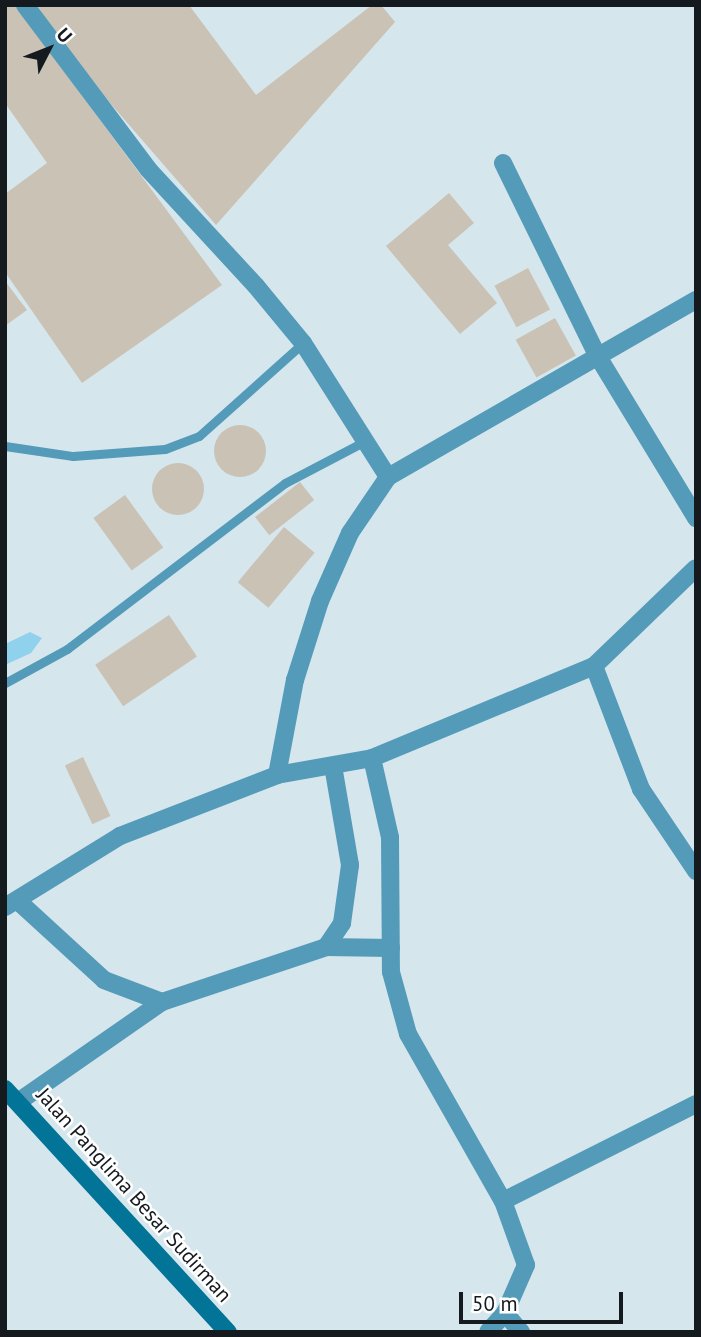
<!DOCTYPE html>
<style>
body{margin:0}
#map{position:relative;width:701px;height:1337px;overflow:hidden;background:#d6e6ed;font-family:"PT Sans",sans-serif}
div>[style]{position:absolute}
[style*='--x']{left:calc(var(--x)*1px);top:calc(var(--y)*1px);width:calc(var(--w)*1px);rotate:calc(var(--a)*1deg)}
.green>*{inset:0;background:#90d1ee}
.building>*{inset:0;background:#cac2b5;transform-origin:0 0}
.round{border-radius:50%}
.service>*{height:9px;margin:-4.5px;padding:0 4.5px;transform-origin:4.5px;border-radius:4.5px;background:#549bb9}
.minor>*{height:18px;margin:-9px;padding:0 9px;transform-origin:9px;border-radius:9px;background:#549bb9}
.secondary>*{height:18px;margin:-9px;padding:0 9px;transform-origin:9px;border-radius:9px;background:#017497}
span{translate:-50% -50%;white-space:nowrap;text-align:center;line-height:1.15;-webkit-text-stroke:5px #fff;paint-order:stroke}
.street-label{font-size:21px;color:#141a1d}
.frame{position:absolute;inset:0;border:7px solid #141a1d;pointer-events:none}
.north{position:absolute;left:14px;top:14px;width:70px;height:70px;-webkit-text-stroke:5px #fff;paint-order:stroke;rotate:48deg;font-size:19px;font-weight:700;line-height:28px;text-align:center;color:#141a1d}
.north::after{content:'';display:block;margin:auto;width:24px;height:32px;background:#141a1d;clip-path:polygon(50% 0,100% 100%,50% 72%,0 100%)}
.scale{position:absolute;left:459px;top:1292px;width:164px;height:32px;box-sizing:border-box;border:4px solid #141a1d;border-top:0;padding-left:9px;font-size:21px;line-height:24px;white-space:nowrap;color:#141a1d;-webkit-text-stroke:5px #fff;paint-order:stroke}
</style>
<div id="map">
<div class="green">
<i style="clip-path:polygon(30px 632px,42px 638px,31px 653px,5px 665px,5px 644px)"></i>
</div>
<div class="building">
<i style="clip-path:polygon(5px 5px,15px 5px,222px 285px,82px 383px,5px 272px,5px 194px,47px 163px,5px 103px)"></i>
<i style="clip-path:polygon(37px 5px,189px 5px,256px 95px,372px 5px,381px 5px,395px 22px,216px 225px,64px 50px)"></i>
<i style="clip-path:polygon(449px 193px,474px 223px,448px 245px,497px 303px,460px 334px,386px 246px)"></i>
<i style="left:528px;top:268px;width:47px;height:38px;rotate:62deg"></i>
<i style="clip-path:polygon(5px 281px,27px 310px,5px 326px)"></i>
<i style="left:555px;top:318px;width:43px;height:45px;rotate:61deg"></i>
<i class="round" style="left:214px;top:425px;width:52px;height:52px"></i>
<i class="round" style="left:152px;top:463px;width:52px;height:52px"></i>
<i style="left:300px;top:482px;width:23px;height:57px;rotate:52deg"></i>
<i style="left:125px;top:495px;width:65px;height:39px;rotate:54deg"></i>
<i style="left:284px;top:527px;width:40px;height:72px;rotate:40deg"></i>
<i style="left:169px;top:615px;width:50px;height:89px;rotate:56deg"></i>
<i style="left:83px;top:757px;width:65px;height:20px;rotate:65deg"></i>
</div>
<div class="service">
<i style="--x:5;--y:446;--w:69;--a:8.4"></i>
<i style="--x:73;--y:456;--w:92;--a:-4.4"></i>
<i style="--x:165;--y:449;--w:36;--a:-21"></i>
<i style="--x:199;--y:436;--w:140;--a:-41.8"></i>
<i style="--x:5;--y:683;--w:71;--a:-28.7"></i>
<i style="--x:67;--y:649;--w:274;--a:-37.3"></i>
<i style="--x:285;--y:483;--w:90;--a:-27.7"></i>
</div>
<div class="minor">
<i style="--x:25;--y:5;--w:205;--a:53.1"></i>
<i style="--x:148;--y:169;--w:159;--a:47.3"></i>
<i style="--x:256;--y:286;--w:74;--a:50.5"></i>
<i style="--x:303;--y:343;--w:159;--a:57.6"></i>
<i style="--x:503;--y:163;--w:214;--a:63.9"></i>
<i style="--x:597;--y:355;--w:191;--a:58.7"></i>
<i style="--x:594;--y:666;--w:132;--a:69.1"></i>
<i style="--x:641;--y:789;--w:99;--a:56.1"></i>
<i style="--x:372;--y:758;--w:240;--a:-22.5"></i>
<i style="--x:594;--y:666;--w:141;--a:-43.9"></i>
<i style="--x:277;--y:775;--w:97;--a:-10.1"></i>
<i style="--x:372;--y:758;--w:81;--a:77.2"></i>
<i style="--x:390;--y:837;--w:135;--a:89.6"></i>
<i style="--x:391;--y:972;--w:64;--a:74.7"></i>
<i style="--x:408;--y:1034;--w:192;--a:60.4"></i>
<i style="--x:503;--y:1201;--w:68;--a:70.2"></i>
<i style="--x:526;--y:1265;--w:52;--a:113.6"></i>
<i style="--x:505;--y:1313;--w:25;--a:132"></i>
<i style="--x:19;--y:902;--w:115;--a:42.5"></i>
<i style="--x:104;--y:980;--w:62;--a:20.8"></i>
<i style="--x:5;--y:907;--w:135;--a:-31.7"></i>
<i style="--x:120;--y:836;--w:168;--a:-21.2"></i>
<i style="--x:277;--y:775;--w:97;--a:-79.3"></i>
<i style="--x:295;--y:680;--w:83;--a:-72.4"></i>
<i style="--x:320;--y:601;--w:74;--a:-66.2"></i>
<i style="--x:350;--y:533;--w:68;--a:-55.8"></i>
<i style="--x:388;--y:477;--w:355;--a:-29.9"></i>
<i style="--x:326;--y:947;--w:65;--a:0.9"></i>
<i style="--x:18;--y:1102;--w:175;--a:-34.8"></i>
<i style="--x:162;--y:1002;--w:173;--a:-18.5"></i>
<i style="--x:326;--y:947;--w:29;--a:-56"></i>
<i style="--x:342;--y:923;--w:59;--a:-82.1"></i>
<i style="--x:350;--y:865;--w:100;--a:-99.7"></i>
<i style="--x:503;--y:1201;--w:216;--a:-26.7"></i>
<i style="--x:505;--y:1313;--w:25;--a:50"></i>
</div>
<div class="secondary">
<i style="--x:5;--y:1089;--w:330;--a:47.5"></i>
</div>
<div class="street-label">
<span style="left:134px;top:1195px;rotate:48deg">Jalan Panglima Besar Sudirman</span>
</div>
<div class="frame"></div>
<div class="north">U</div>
<div class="scale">50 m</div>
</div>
